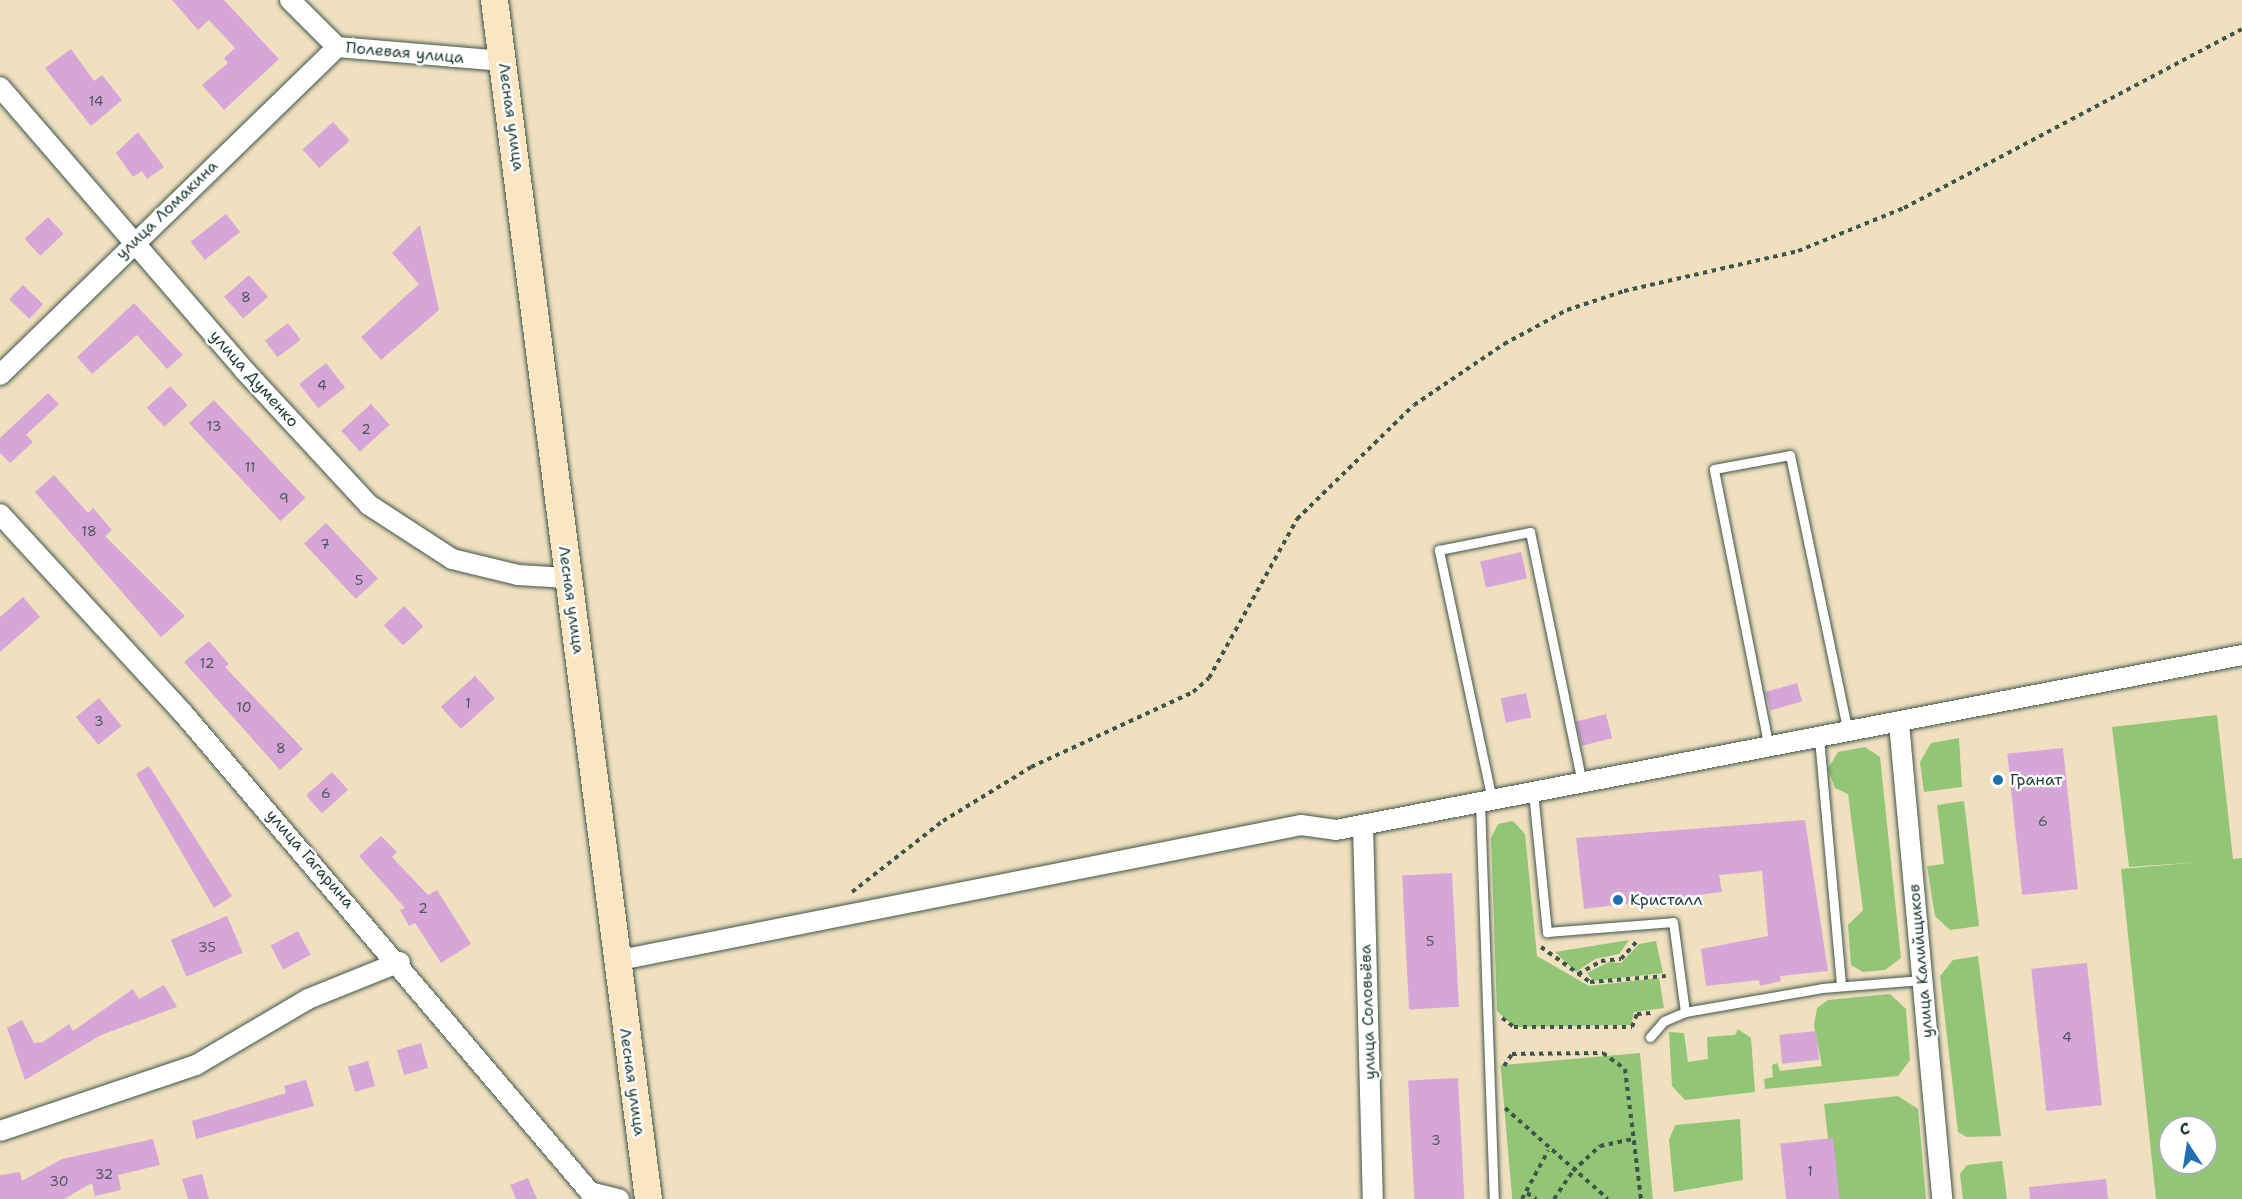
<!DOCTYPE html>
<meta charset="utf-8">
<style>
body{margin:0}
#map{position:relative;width:2242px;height:1199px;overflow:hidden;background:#f0e0c0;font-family:"Shantell Sans",sans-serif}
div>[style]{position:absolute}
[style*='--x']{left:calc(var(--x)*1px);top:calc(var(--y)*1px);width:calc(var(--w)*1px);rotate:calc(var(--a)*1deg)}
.green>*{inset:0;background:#92c576;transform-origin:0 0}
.building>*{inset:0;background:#d7a6d8;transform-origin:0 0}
.path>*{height:4px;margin-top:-2px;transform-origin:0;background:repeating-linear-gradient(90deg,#3e5549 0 4.5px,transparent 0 9px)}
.roads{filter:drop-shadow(0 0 2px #3e5549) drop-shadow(0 0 2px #3e5549)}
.lane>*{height:9px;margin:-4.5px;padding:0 4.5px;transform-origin:4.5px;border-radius:4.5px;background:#fff}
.street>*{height:20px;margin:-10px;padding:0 10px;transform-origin:10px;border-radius:10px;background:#fff}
.secondary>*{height:27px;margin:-13.5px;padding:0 13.5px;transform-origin:13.5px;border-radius:13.5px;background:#fbe6c4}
.dots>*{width:16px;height:16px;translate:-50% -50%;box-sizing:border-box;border:3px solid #fff;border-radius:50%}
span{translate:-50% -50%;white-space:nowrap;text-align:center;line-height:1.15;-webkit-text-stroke:5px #fff;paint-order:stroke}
.number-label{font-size:14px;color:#4d575d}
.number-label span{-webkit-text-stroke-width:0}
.street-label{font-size:16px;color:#1f3d34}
.poi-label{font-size:16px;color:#1f3d34}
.left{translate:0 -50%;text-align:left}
.north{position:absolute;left:2158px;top:1115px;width:60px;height:60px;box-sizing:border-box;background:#fff;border:2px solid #a5b1ae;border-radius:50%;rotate:348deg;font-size:16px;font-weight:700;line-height:24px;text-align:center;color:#1f3d34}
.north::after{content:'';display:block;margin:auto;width:21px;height:27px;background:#1f6fb2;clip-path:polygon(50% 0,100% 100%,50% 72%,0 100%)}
</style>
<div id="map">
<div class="green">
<i style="clip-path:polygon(evenodd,2217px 715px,2233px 859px,2242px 858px,2242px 1199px,2156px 1199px,2121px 869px,2200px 862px,2129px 867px,2112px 727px,2217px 715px,2170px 1127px,2206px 1127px,2206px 1163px,2170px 1163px,2170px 1127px)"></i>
<i style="clip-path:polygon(1959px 738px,1962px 787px,1924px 792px,1920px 762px,1931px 743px)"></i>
<i style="clip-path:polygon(1865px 747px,1880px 757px,1901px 958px,1885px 970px,1863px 972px,1851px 965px,1848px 925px,1863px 910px,1848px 794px,1835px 788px,1828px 769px,1838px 752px)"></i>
<i style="clip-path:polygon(1964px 801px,1979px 926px,1950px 930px,1935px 916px,1927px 866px,1944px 864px,1937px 805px)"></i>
<i style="clip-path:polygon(1513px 821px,1525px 834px,1537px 956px,1589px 986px,1659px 978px,1664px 1008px,1634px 1012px,1631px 1025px,1514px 1027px,1497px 1011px,1491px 838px,1498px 824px)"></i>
<i style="clip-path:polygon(1629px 940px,1619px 954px,1595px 959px,1576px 972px,1555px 952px)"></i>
<i style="clip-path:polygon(1656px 941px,1663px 973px,1593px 981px,1587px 973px,1609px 962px,1621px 963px,1639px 944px)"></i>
<i style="clip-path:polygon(1978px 956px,2001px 1136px,1967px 1137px,1958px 1132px,1940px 976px,1953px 960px)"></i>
<i style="clip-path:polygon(1890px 994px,1906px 1009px,1910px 1060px,1898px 1076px,1765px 1089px,1764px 1079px,1773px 1077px,1772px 1065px,1777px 1063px,1780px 1071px,1822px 1066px,1814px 1025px,1817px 1008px,1828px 1000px)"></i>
<i style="clip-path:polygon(1738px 1029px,1751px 1038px,1755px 1092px,1685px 1100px,1672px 1086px,1669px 1032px,1684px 1033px,1688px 1062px,1708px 1059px,1707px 1037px,1735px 1035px)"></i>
<i style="left:1640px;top:1053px;width:147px;height:140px;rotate:85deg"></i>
<i style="clip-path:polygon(1898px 1096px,1918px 1109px,1926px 1199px,1835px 1199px,1824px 1104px)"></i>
<i style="clip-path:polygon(1740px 1119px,1743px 1180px,1674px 1192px,1669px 1140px,1675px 1125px)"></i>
<i style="clip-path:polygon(2002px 1161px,2007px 1199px,1963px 1199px,1960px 1174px,1967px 1165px)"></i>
</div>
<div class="building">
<i style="clip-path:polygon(172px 0,224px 0,279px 59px,224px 110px,202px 85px,228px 63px,224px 58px,235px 48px,209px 20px,198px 30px)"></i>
<i style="clip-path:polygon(71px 49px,94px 81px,102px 75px,122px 100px,91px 126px,45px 68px)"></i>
<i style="left:333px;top:122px;width:25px;height:41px;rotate:48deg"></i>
<i style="clip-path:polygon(138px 132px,164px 167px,147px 179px,142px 171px,133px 177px,116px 153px)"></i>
<i style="left:226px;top:214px;width:23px;height:45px;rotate:52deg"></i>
<i style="left:48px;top:217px;width:23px;height:32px;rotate:47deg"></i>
<i style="clip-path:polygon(420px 225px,439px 310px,381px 360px,361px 337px,419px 284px,392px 253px)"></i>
<i style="left:249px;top:275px;width:29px;height:33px;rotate:49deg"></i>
<i style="left:23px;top:285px;width:28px;height:20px;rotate:44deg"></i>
<i style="clip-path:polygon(134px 303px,183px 355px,167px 369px,137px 335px,92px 374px,77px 357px)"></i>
<i style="left:288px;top:323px;width:21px;height:29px;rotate:53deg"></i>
<i style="left:326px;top:363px;width:31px;height:34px;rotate:52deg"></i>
<i style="left:170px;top:386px;width:26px;height:32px;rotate:47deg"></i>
<i style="clip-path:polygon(48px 393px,59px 404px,26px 435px,33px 442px,10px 463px,0 453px,0 438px)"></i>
<i style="left:214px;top:400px;width:134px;height:34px;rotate:47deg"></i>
<i style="left:371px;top:404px;width:28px;height:40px;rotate:48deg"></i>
<i style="clip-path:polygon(54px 475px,88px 513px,93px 508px,112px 530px,105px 536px,185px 616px,161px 637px,35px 492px)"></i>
<i style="left:326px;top:523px;width:76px;height:30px;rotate:47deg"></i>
<i style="left:1521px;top:552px;width:27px;height:42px;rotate:77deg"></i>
<i style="clip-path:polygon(23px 597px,40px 617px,0 652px,0 617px)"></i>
<i style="left:404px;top:606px;width:28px;height:28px;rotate:46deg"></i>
<i style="clip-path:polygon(209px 641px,229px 664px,225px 667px,303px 749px,280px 770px,184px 662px)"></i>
<i style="left:475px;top:676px;width:30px;height:46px;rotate:48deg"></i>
<i style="left:1797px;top:683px;width:19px;height:33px;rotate:74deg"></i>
<i style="left:1526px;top:693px;width:25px;height:26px;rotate:78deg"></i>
<i style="left:99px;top:698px;width:36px;height:30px;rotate:51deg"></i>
<i style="left:1606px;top:714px;width:25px;height:31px;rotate:76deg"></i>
<i style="left:2063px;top:748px;width:142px;height:56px;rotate:84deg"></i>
<i style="clip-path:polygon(149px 766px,232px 896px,214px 908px,136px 774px)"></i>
<i style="left:332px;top:772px;width:24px;height:35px;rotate:48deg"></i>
<i style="clip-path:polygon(1805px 820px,1828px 971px,1780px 976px,1781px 981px,1760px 986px,1759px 980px,1706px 986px,1701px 949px,1768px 936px,1762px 871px,1719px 875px,1722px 892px,1584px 909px,1576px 838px)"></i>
<i style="clip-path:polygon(381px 836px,397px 852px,392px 857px,428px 895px,437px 890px,471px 944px,441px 963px,415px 923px,409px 926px,400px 910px,405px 908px,359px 856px)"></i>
<i style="left:1452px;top:873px;width:134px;height:50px;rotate:87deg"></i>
<i style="left:227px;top:916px;width:40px;height:61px;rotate:67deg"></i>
<i style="left:298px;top:931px;width:27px;height:31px;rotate:62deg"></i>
<i style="left:2087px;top:963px;width:143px;height:56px;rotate:84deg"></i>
<i style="clip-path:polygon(164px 985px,177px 1007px,101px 1035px,25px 1080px,7px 1028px,22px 1020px,34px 1043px,43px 1042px,69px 1024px,73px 1031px,133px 989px,139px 999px)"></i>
<i style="left:1816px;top:1031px;width:29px;height:37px;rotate:84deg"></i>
<i style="left:421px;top:1043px;width:26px;height:25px;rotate:74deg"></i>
<i style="left:368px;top:1061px;width:26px;height:21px;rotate:74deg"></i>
<i style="left:1458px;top:1078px;width:121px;height:50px;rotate:87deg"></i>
<i style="clip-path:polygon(306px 1080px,314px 1106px,196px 1139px,192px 1121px,286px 1093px,284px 1086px)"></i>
<i style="left:1833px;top:1138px;width:61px;height:53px;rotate:84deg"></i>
<i style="clip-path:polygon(153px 1139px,160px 1165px,118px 1175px,121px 1190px,95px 1196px,92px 1183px,64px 1199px,0 1199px,0 1175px,20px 1172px,22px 1181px,62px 1159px)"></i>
<i style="clip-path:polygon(202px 1174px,209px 1199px,188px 1199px,182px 1179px)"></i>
<i style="clip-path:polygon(528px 1178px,537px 1199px,516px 1199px,510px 1185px)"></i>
<i style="clip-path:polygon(2106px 1179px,2108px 1199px,2030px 1199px,2029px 1187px)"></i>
</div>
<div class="path">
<i style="--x:852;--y:892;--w:115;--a:-38"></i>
<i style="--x:943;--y:821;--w:103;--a:-31.5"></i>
<i style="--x:1031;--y:767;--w:179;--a:-24.8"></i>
<i style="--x:1193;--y:692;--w:21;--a:-41"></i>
<i style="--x:1209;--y:678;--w:182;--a:-61"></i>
<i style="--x:1297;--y:519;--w:163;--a:-44.3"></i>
<i style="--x:1414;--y:405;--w:109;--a:-34.1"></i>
<i style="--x:1504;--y:344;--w:72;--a:-28.4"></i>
<i style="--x:1567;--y:310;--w:60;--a:-18.4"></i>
<i style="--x:1624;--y:291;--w:179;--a:-12.9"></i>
<i style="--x:1798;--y:251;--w:114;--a:-22.1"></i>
<i style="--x:1904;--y:208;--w:382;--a:-27.9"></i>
<i style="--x:1541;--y:947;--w:60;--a:35.5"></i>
<i style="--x:1590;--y:982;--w:76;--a:-4.5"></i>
<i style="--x:1578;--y:974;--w:26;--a:-29"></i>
<i style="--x:1601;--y:961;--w:20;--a:-6"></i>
<i style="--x:1621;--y:959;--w:25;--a:-48"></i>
<i style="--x:1502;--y:1018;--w:15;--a:37"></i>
<i style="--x:1514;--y:1027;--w:118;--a:0"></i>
<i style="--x:1632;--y:1027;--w:14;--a:-69"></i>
<i style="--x:1637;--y:1014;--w:14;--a:-4"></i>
<i style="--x:1504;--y:1066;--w:14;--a:-56"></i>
<i style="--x:1512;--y:1054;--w:91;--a:-0.6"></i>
<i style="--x:1603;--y:1053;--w:27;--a:36"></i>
<i style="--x:1625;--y:1069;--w:131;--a:83"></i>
<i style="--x:1505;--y:1108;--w:137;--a:41.5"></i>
<i style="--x:1527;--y:1193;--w:11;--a:34"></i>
<i style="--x:1522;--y:1199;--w:55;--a:-61.6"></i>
<i style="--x:1554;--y:1199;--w:34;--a:-56"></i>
<i style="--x:1573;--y:1171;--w:37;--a:-43"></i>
<i style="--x:1600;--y:1146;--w:35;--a:-12"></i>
</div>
<div class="roads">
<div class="lane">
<i style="--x:1819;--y:738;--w:249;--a:84.9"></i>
<i style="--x:1769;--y:748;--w:284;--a:-101.2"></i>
<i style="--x:1714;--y:469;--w:77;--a:-10.4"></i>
<i style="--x:1790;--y:455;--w:284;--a:78.2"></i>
<i style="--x:1533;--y:792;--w:141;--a:84.3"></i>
<i style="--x:1547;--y:932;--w:126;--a:-4.5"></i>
<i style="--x:1673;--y:922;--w:91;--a:82.4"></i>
<i style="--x:1492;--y:800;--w:256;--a:-102"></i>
<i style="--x:1439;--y:550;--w:93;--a:-11.2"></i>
<i style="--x:1530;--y:532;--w:256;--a:78.3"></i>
<i style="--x:1480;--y:803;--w:396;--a:88"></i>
<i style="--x:1650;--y:1037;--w:21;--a:-49"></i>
<i style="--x:1664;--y:1021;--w:23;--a:-23"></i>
<i style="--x:1685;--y:1012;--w:139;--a:-9.9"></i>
<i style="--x:1822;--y:988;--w:100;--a:-4.6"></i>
</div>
<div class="street">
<i style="--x:290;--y:0;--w:66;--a:45"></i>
<i style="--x:337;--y:47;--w:167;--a:4.8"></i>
<i style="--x:0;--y:87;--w:374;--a:49.2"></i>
<i style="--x:244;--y:370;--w:184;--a:47.2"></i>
<i style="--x:369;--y:505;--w:99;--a:33"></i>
<i style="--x:452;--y:559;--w:68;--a:13.6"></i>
<i style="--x:518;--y:575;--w:49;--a:3.5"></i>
<i style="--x:0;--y:375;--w:470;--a:-44.2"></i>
<i style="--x:0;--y:514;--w:270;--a:47.4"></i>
<i style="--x:183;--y:713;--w:629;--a:49.65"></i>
<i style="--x:590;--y:1192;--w:30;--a:14"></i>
<i style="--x:1899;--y:723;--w:478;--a:84.8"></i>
<i style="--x:1363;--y:825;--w:374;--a:88.5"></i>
<i style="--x:615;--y:961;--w:699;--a:-11.21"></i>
<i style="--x:1301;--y:825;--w:35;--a:8"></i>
<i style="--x:1336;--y:830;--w:923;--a:-10.93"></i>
<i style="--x:0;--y:1131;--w:207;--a:-18.6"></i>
<i style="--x:196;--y:1065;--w:130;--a:-30.5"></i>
<i style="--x:308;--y:999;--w:99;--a:-21.9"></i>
</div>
<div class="secondary">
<i style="--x:494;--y:0;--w:1209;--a:82.68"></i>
</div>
</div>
<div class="dots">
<i style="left:1998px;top:780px;background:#1f6fb2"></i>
<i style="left:1618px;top:900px;background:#1f6fb2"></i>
</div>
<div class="number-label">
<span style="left:96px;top:101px">14</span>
<span style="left:246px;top:297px">8</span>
<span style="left:322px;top:385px">4</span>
<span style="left:214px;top:426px">13</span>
<span style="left:366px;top:429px">2</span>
<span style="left:250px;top:467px">11</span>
<span style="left:284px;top:498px">9</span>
<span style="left:89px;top:531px">18</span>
<span style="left:325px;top:544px">7</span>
<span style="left:359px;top:580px">5</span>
<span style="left:207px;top:663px">12</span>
<span style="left:468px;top:703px">1</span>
<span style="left:244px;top:707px">10</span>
<span style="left:99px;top:721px">3</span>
<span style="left:281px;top:748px">8</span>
<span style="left:326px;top:793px">6</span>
<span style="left:2043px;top:821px">6</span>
<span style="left:423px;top:908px">2</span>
<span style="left:1430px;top:941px">5</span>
<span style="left:207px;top:947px">35</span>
<span style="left:2067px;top:1037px">4</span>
<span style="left:1436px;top:1140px">3</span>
<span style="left:1810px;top:1171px">1</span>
<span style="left:104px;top:1174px">32</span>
<span style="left:59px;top:1181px">30</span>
</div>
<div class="street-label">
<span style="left:405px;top:53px;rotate:5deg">Полевая улица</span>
<span style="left:511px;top:117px;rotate:82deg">Лесная улица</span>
<span style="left:167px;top:210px;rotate:-44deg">улица Ломакина</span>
<span style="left:254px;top:379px;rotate:48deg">улица Думенко</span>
<span style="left:571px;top:600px;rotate:82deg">Лесная улица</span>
<span style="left:310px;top:859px;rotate:49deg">улица Гагарина</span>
<span style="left:1921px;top:961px;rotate:-95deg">улица Калийщиков</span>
<span style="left:1368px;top:1012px;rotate:-92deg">улица Соловьёва</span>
<span style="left:632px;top:1082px;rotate:82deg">Лесная улица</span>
</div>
<div class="poi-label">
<span class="left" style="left:2010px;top:780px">Гранат</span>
<span class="left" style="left:1630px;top:900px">Кристалл</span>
</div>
<div class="north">С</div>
</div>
